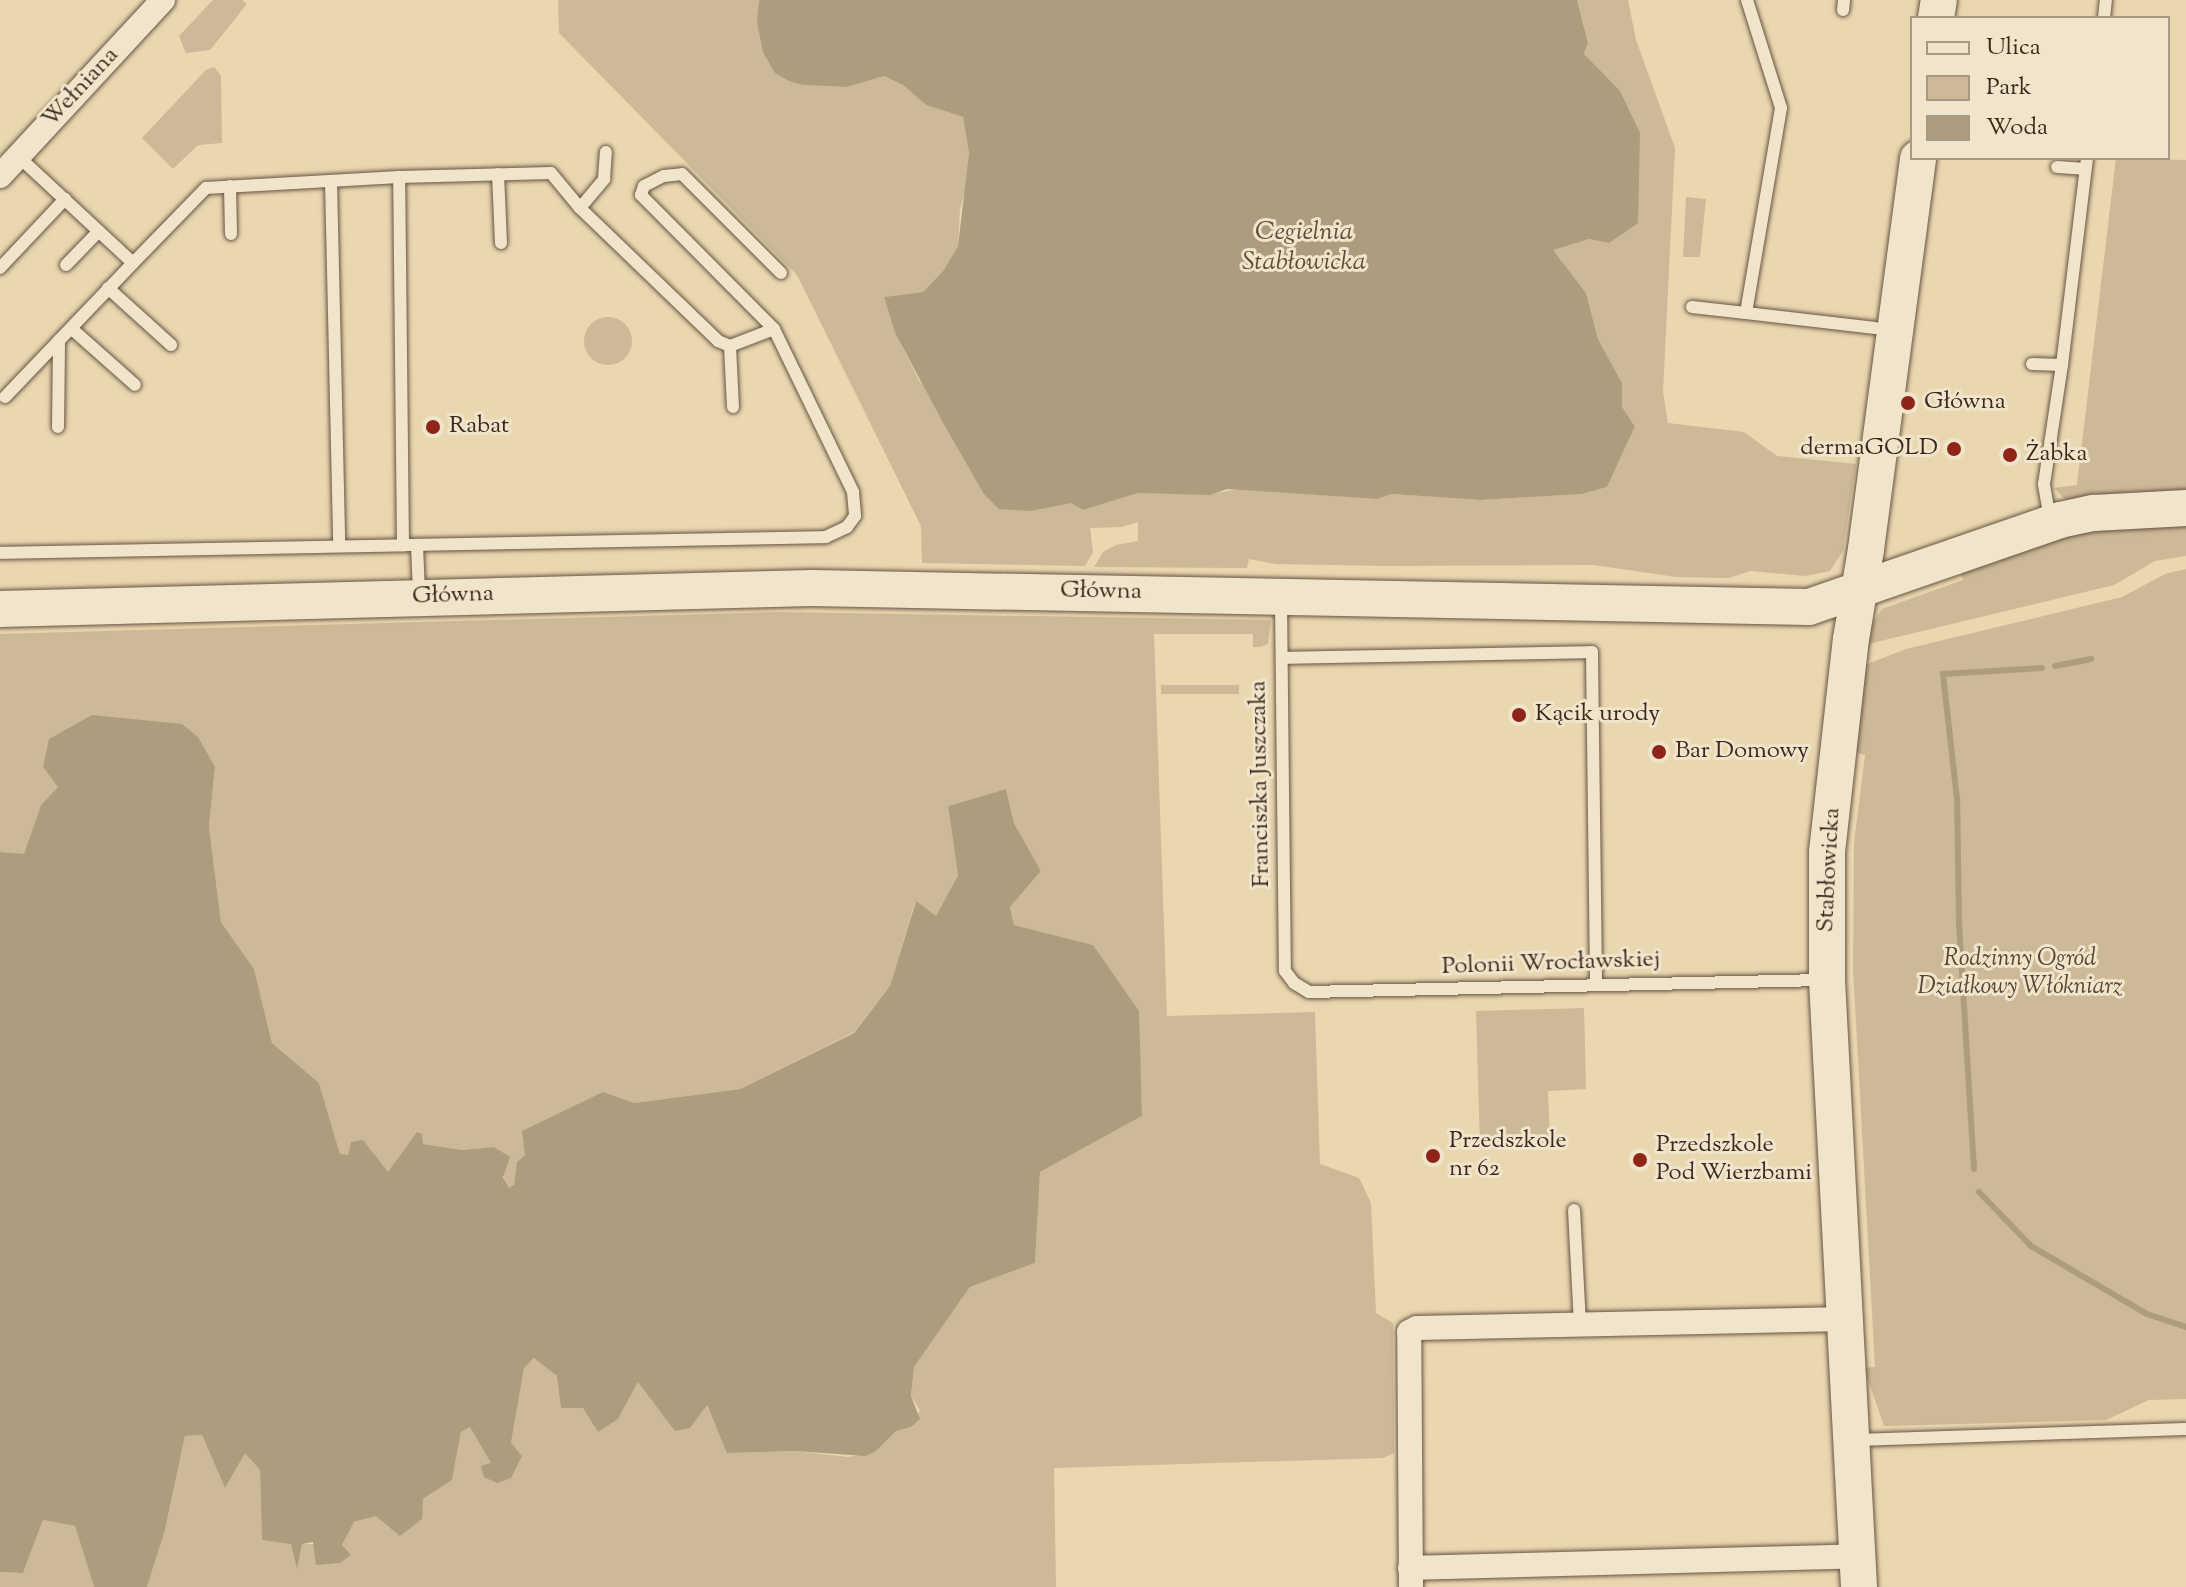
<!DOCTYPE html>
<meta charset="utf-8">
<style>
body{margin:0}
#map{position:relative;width:2186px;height:1587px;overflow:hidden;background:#e8d7af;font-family:"Sorts Mill Goudy",serif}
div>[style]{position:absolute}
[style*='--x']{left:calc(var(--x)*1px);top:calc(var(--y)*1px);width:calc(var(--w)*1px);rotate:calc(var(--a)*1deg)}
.green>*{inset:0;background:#cbb997;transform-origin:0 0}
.round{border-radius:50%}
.water>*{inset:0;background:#ae9c7e}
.stream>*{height:6px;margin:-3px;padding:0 3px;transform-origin:3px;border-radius:3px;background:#ae9c7e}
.roads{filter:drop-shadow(0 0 2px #685443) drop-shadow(0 0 2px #685443)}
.lane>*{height:12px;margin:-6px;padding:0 6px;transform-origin:6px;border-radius:6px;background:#f0e5cb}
.street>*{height:24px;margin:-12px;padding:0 12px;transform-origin:12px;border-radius:12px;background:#f0e5cb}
.secondary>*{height:36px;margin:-18px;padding:0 18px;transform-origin:18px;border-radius:18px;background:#f0e5cb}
.dots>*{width:22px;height:22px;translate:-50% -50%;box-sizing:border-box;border:4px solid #f0e5cb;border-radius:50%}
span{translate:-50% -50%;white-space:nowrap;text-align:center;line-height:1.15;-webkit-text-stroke:6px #f0e5cb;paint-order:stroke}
.street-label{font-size:24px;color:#3d281f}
.poi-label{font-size:24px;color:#3d281f}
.left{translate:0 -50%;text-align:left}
.right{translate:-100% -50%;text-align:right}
.park-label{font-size:24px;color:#594537;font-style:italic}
.water-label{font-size:26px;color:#5f4b3c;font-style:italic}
.legend{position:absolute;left:1910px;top:16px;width:260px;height:144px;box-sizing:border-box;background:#f0e5cb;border:2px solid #a89986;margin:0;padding:10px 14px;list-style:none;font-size:24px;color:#3d281f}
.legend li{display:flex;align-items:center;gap:16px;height:40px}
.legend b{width:40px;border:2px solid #a89986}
</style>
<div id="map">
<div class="green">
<i style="clip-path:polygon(213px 0,242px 0,247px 4px,210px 50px,186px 53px,179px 36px)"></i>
<i style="clip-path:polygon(558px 0,758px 0,775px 73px,789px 81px,802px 85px,847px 87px,884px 76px,903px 85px,926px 105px,963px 117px,969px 153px,967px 184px,960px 209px,958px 246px,943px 271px,923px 292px,884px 297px,895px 333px,920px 382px,1083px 510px,1138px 493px,1210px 494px,1240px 489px,1377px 499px,1390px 494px,1481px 500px,1582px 494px,1607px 487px,1635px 425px,1622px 407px,1622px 383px,1598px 339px,1586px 293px,1552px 249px,1589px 239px,1609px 243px,1584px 54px,1588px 43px,1577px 0,1628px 0,1636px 40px,1675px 148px,1663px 392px,1668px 423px,1744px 432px,1777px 456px,1856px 464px,1843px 551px,1830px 571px,1806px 576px,1750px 571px,1729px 578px,1676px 577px,1594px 565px,1386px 566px,1276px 564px,1249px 559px,1247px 568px,1094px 567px,1103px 552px,1116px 545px,1138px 541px,1138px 522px,1122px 527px,1090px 528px,1093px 552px,1085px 566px,922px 563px,921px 526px,797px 275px,559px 33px)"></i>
<i style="clip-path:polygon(214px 67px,221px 76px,222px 143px,198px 145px,173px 169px,142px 138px,206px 70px)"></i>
<i style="clip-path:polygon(2116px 158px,2186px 160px,2186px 498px,2072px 506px,2054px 488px,2077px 485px)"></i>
<i style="clip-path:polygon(1686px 197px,1706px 199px,1700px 257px,1683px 257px)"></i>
<i class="round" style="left:584px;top:317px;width:48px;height:48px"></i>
<i style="clip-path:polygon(2186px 517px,2186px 556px,2155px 561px,2114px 585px,1868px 644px,1871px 625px,1882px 609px,1963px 580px,1961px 574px,2049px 531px)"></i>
<i style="clip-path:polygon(2186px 569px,2186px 1399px,2149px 1400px,2106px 1420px,1884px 1426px,1864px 1368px,1875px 1367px,1853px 969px,1854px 843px,1865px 755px,1854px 752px,1865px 665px,1906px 649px,2122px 597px,2165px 574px)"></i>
<i style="clip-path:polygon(779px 612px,1271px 620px,1268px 644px,1260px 647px,1253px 647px,1253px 634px,1154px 634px,1167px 1016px,1315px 1012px,1320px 1164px,1359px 1178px,1371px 1203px,1376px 1313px,1393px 1323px,1394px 1453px,1383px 1458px,1054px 1468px,1056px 1587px,147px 1587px,165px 1530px,185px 1436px,202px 1435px,225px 1488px,245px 1452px,260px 1470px,262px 1540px,292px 1543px,297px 1566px,302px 1544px,342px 1545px,353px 1523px,423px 1499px,452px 1480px,461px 1432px,470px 1427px,492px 1463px,484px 1477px,511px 1443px,524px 1367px,535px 1358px,557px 1376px,583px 1408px,618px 1419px,638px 1382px,690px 1428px,706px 1404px,728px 1453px,794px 1451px,848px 1457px,875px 1452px,896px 1431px,911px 1427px,920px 1410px,911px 1396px,914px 1367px,970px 1287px,1035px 1263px,1040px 1172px,1142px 1116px,1141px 1086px,1093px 945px,1014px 925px,1010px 907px,1041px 871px,1014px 823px,1006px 789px,948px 806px,958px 874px,936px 917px,915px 902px,890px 986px,854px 1032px,740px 1089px,634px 1103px,525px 1155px,517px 1162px,514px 1185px,508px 1189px,494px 1147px,462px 1150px,423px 1144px,422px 1134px,388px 1172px,340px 1154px,319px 1083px,272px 1043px,254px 969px,221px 922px,209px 827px,215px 767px,58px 787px,41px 805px,24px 855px,0 852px,0 634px)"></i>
<i style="left:1239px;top:685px;width:9px;height:78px;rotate:90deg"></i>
<i style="clip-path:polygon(1584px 1008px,1586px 1089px,1548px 1091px,1550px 1143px,1480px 1146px,1476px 1011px)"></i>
<i style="clip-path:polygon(43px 1520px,75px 1526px,94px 1587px,0 1587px,0 1572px,23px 1573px)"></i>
</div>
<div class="water">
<i style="clip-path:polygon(759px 0,1577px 0,1588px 43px,1584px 54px,1620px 91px,1640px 133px,1638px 223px,1609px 243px,1589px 239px,1553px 250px,1586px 293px,1598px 339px,1622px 383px,1622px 407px,1635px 426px,1607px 487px,1582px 494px,1481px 500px,1391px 494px,1377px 499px,1227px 489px,1210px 495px,1138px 493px,1083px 510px,1071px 503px,1031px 511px,999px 509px,984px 494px,946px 428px,895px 333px,884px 297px,923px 292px,943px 271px,958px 246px,969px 153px,963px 117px,926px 105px,903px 85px,884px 76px,847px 87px,802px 85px,789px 81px,775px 73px,763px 52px,757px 22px)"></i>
<i style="clip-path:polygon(92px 715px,182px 724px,198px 737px,215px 767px,209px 827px,221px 922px,254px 969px,272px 1043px,319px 1083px,340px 1154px,348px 1155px,351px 1142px,363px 1140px,388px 1172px,417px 1132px,422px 1134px,423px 1144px,462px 1150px,494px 1147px,510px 1157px,503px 1177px,509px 1188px,514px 1185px,517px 1162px,525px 1155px,522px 1131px,603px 1092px,634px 1103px,740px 1089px,854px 1033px,890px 986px,916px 901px,936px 916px,958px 875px,948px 806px,1006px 789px,1014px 823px,1041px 871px,1010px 907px,1014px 925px,1093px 945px,1139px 1011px,1142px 1116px,1040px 1172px,1035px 1263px,970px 1287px,914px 1367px,911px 1396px,920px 1419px,911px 1427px,896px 1431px,875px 1452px,865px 1456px,794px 1451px,727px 1453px,707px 1405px,690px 1428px,675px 1431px,638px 1382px,618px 1419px,598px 1432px,583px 1408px,561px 1408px,557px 1376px,534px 1358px,524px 1368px,511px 1443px,522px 1456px,511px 1478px,497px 1483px,484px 1477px,481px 1466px,491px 1463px,470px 1427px,461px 1432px,452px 1480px,423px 1499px,422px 1519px,400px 1536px,376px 1516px,354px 1522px,342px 1545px,351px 1555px,340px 1563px,316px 1565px,313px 1542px,302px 1544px,297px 1569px,291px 1544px,262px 1540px,260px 1470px,245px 1453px,225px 1488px,202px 1435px,185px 1436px,165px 1530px,147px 1587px,94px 1587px,75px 1526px,43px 1520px,23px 1573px,0 1572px,0 852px,24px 854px,41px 805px,58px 787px,43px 767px,49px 739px)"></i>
</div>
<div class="stream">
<i style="--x:2055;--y:666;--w:37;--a:-11"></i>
<i style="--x:1974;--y:1169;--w:247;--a:-93.5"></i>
<i style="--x:1959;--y:922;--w:123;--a:-90.9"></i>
<i style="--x:1957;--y:799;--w:126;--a:-96.4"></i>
<i style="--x:1943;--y:674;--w:99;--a:-3.5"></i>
<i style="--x:1979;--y:1192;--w:75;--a:46.1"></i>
<i style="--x:2031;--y:1246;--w:134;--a:30.4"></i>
<i style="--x:2147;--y:1314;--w:41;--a:18.4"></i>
</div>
<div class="roads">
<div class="lane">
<i style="--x:1747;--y:0;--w:113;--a:72.5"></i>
<i style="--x:1781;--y:108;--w:208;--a:99.7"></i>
<i style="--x:1746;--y:313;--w:130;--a:6.6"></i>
<i style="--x:1843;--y:10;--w:10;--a:-84"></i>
<i style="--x:2104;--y:18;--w:18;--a:-84"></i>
<i style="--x:2057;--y:167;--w:28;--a:4"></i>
<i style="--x:498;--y:174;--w:69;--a:87.5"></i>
<i style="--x:331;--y:181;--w:365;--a:88.7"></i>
<i style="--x:230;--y:186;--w:48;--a:88.8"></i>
<i style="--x:580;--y:208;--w:38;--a:-50"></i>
<i style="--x:604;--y:179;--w:27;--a:-86"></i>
<i style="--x:133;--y:263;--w:105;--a:-45.8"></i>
<i style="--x:206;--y:188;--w:193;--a:-3.3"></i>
<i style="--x:399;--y:177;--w:152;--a:-1.5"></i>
<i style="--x:551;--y:173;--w:45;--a:50.4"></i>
<i style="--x:580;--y:208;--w:192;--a:43.9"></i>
<i style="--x:718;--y:341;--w:13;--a:23"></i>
<i style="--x:730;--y:346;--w:47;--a:-21.1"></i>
<i style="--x:774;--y:329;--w:181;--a:64.1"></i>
<i style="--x:853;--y:492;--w:24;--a:85"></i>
<i style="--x:855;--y:516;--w:14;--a:126"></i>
<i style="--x:847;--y:527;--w:23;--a:155"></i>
<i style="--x:826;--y:537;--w:423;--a:178.9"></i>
<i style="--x:403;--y:545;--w:368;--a:-90.6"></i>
<i style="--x:66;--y:265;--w:47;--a:-45.9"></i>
<i style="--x:0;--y:268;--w:95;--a:-46.7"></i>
<i style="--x:108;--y:288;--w:85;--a:42.1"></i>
<i style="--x:1692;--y:307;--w:54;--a:6.3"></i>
<i style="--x:72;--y:329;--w:84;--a:41.6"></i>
<i style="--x:774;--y:329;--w:189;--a:-134.8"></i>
<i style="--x:641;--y:195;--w:9;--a:-72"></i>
<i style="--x:644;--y:186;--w:22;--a:-27"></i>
<i style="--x:664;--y:176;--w:18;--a:-6"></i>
<i style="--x:682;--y:174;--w:140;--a:45"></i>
<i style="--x:730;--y:346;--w:61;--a:87.2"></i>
<i style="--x:2032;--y:364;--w:30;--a:2"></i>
<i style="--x:5;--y:397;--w:185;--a:-46.3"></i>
<i style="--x:133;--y:263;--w:157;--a:-137.1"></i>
<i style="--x:58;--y:427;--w:87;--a:-89.3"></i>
<i style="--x:2050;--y:519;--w:36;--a:-100"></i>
<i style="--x:2044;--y:484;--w:120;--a:-81.4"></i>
<i style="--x:2062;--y:365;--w:209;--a:-83.1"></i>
<i style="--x:417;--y:545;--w:48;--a:87.6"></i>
<i style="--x:0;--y:553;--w:403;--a:-1.1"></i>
<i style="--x:1281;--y:599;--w:372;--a:89.4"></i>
<i style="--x:1285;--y:971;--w:15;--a:53"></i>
<i style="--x:1294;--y:983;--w:17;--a:31"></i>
<i style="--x:1309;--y:992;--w:514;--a:-1.34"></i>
<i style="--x:1282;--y:658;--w:310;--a:-1.1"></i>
<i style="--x:1592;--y:652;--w:333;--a:89.3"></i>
<i style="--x:1574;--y:1210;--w:115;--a:87"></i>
<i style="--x:1855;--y:1440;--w:331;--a:-1.9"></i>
</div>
<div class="street">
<i style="--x:0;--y:176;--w:240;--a:-47.2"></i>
<i style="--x:1410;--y:1568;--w:448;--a:-1.5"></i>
<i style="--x:1411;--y:1587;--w:255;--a:-90.4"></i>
<i style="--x:1409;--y:1332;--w:9;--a:-27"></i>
<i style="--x:1417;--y:1328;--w:428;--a:-1.2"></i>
</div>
<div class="secondary">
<i style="--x:1936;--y:18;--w:18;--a:-81"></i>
<i style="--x:0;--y:609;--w:812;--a:-1.48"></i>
<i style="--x:812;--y:588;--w:997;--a:1.09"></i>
<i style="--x:1809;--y:607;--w:266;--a:-19.1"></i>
<i style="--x:2060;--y:520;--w:35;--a:-12"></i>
<i style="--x:2094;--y:513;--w:92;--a:-3.1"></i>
<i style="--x:1859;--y:1587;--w:608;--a:-93.02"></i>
<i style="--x:1827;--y:980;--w:128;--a:-90"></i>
<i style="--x:1827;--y:852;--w:214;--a:-83.6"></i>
<i style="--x:1851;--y:639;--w:91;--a:-80.5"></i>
<i style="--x:1866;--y:549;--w:394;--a:-82.4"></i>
</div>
</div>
<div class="dots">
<i style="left:1908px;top:403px;background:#8f2418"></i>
<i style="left:433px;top:427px;background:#8f2418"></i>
<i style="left:1954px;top:449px;background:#8f2418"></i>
<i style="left:2010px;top:455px;background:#8f2418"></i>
<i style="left:1519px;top:715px;background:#8f2418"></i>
<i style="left:1659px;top:752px;background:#8f2418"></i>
<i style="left:1433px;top:1156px;background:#8f2418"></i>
<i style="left:1640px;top:1160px;background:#8f2418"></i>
</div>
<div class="street-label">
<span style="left:81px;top:88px;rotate:-47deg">Wełniana</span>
<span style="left:1101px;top:592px;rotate:1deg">Główna</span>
<span style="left:453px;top:596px;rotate:-2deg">Główna</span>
<span style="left:1261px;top:784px;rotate:-91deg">Franciszka Juszczaka</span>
<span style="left:1830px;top:870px;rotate:-87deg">Stabłowicka</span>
<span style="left:1551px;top:964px;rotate:-2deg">Polonii Wrocławskiej</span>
</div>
<div class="poi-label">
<span class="left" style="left:1924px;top:403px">Główna</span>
<span class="left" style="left:449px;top:427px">Rabat</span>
<span class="right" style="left:1938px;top:449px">dermaGOLD</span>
<span class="left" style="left:2026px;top:455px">Żabka</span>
<span class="left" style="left:1535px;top:715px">Kącik urody</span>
<span class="left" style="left:1675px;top:752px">Bar Domowy</span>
<span class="left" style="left:1449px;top:1156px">Przedszkole<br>nr 62</span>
<span class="left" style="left:1656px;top:1160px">Przedszkole<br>Pod Wierzbami</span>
</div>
<div class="park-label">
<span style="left:2020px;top:974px">Rodzinny Ogród<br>Działkowy Włókniarz</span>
</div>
<div class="water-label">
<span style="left:1304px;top:248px">Cegielnia<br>Stabłowicka</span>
</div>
<ul class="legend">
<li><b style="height:10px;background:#f0e5cb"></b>Ulica</li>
<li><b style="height:22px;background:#cbb997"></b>Park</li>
<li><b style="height:22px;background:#ae9c7e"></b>Woda</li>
</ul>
</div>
